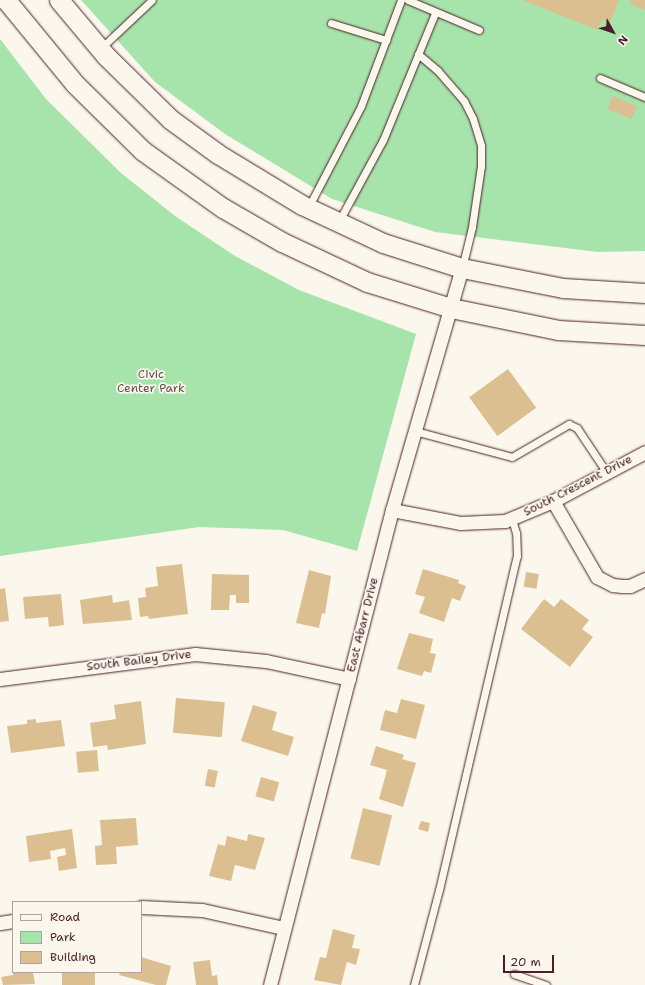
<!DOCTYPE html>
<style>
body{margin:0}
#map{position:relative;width:645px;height:985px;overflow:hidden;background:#fbf7ec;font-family:"Shantell Sans",sans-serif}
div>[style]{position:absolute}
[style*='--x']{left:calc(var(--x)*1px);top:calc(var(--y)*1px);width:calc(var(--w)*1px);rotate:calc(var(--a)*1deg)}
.green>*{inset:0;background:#a7e4ab}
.building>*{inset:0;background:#dcbf90;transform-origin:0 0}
.roads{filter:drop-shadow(0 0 1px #4a1f2b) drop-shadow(0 0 1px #4a1f2b)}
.lane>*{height:7px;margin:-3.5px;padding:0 3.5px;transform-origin:3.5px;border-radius:3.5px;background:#fbf7ec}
.street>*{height:13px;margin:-6.5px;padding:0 6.5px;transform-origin:6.5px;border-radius:6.5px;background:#fbf7ec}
.secondary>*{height:19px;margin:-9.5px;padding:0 9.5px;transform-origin:9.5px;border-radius:9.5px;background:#fbf7ec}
span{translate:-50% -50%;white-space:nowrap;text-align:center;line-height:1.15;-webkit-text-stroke:3.5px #fbf7ec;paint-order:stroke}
.park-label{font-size:12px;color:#61504b}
.street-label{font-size:12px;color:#4a1f2b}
.legend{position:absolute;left:12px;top:901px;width:130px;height:72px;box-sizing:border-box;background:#fbf7ec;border:1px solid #b4a19f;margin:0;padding:5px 7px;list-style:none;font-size:12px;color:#4a1f2b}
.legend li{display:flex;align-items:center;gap:8px;height:20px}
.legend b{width:20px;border:1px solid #b4a19f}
.north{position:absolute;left:593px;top:12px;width:40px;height:40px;-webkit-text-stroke:3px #fbf7ec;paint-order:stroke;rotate:130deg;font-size:11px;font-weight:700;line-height:16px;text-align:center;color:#4a1f2b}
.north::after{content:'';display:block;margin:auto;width:14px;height:18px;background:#4a1f2b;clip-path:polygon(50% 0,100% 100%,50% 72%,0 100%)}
.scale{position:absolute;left:503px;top:955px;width:51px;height:18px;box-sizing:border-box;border:2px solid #4a1f2b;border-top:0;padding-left:5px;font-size:12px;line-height:14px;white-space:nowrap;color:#4a1f2b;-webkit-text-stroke:3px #fbf7ec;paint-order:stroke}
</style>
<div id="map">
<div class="green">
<i style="clip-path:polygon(81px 0,645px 0,645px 251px,598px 252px,435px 232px,332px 199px,225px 134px,155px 82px)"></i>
<i style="clip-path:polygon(0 39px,46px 99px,121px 173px,175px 216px,235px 256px,299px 290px,416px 334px,357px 551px,283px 530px,199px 527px,0 556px)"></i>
</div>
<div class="building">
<i style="clip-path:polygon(523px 0,619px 0,610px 23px,602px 20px,597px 30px)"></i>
<i style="clip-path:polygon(631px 0,645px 0,645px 10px,630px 4px)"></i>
<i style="left:613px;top:96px;width:26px;height:14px;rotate:23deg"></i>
<i style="left:508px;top:369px;width:48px;height:48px;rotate:54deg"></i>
<i style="clip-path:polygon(182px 564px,188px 614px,149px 619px,148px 616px,140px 617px,138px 598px,146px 597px,145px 588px,158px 586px,156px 567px)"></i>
<i style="clip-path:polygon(423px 569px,459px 580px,458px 583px,466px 586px,460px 601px,452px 598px,444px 622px,419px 613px,425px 597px,415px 594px)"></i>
<i style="clip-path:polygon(309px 570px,331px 576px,325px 614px,322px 613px,319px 628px,296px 623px)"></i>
<i style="left:526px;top:572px;width:13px;height:15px;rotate:9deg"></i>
<i style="clip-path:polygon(212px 574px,249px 575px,249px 603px,236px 603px,236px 595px,230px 595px,229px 610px,211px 610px)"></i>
<i style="clip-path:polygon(5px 588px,9px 621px,0 622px,0 589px)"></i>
<i style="clip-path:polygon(61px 594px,64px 625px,49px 627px,48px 617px,25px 619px,23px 597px)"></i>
<i style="clip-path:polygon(112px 595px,113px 603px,129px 600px,132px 620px,83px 624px,80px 600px)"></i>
<i style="clip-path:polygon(544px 599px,554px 607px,561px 599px,589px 620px,582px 629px,593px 637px,570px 667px,521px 629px)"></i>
<i style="clip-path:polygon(409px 633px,433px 639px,430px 653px,436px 654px,431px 673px,424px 671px,422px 676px,397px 669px)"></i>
<i style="left:176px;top:698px;width:49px;height:35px;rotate:5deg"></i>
<i style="clip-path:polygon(401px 699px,425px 705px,416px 739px,380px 730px,385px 710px,397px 713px)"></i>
<i style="clip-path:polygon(141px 701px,146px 744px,108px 750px,107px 745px,93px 747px,90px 723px,116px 719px,114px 705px)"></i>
<i style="clip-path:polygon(253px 705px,277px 712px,272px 730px,294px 737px,288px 756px,241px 741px)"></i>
<i style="clip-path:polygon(36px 719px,36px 723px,61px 720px,65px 746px,11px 753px,7px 726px,27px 724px,27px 720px)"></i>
<i style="clip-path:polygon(376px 746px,404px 755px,402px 759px,416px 763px,403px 807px,379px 799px,387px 770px,370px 765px)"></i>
<i style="left:97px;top:750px;width:21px;height:21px;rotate:85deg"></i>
<i style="left:208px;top:769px;width:10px;height:17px;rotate:11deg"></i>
<i style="left:261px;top:777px;width:19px;height:20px;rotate:16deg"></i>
<i style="left:363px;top:808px;width:30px;height:52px;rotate:14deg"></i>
<i style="clip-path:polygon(136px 818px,138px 845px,116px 847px,117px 864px,96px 865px,95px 846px,102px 845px,100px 820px)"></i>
<i style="clip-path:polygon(421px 821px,430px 823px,428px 832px,418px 829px)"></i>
<i style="clip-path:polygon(72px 829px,77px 868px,59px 871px,57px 857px,66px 855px,65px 848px,50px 851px,51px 859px,29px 862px,26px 836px)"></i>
<i style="clip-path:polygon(248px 834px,265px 838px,255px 870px,235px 865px,231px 881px,209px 876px,218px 844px,225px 846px,227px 836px,247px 841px)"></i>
<i style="clip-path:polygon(333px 929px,355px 935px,352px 948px,360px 949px,356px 965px,347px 962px,341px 985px,314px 980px,320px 957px,326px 958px)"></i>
<i style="clip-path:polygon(141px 957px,171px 966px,166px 985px,156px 985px,119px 975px,120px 972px,141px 972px)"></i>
<i style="clip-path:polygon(210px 960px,212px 976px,217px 975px,218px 985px,196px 985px,193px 962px)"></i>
<i style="clip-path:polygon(13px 972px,33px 972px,35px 984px,3px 985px,1px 977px,13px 975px)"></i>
<i style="left:62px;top:972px;width:33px;height:13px"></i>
</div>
<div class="roads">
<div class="lane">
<i style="--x:408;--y:0;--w:77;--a:22.9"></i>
<i style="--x:331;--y:23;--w:58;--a:17.2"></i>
<i style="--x:100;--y:49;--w:71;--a:-43.3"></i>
<i style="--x:418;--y:54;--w:26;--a:40"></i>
<i style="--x:438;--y:71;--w:40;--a:49"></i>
<i style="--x:464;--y:101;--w:20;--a:63"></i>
<i style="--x:473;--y:119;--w:28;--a:73"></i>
<i style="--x:481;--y:146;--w:20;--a:90"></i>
<i style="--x:481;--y:166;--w:62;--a:98.4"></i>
<i style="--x:472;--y:227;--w:42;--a:103.7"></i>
<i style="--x:600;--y:78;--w:49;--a:22.9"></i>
<i style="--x:308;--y:208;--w:115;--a:-62.5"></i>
<i style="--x:361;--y:106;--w:113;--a:-69.3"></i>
<i style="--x:339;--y:221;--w:92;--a:-61.5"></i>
<i style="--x:383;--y:140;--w:137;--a:-67.7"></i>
<i style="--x:415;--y:431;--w:100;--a:15"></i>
<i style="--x:512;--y:457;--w:66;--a:-30.1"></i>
<i style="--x:569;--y:424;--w:9;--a:27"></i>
<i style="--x:577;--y:428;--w:54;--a:56.3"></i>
<i style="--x:514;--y:974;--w:34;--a:19"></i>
<i style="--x:414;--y:985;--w:98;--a:-75.3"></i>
<i style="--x:439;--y:890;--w:343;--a:-76.9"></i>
<i style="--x:517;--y:556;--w:23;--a:-92"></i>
<i style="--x:516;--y:533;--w:15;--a:-106"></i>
</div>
<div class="street">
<i style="--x:553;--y:501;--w:88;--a:59.9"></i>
<i style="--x:597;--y:577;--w:18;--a:27"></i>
<i style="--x:613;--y:585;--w:9;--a:6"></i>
<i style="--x:622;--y:586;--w:8;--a:0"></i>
<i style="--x:630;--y:586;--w:17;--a:-25"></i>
<i style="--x:392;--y:510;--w:69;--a:10.8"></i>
<i style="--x:460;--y:523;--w:45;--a:-2.5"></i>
<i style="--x:505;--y:521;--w:52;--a:-22.6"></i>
<i style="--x:553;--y:501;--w:104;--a:-28"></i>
<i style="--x:0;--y:679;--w:197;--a:-7.3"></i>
<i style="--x:195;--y:654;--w:71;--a:5.6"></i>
<i style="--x:266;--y:661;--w:85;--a:12.2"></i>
<i style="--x:141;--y:907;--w:61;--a:2.8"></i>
<i style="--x:202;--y:910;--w:84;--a:12.4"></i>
<i style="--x:0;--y:923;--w:13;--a:-9"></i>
<i style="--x:270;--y:985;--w:490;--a:-75.6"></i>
<i style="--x:392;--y:510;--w:252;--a:-73.9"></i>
</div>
<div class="secondary">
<i style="--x:6;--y:0;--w:109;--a:50.6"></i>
<i style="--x:75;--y:84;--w:95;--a:44.6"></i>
<i style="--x:143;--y:151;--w:98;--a:35.5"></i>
<i style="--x:223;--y:208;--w:68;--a:30"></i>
<i style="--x:282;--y:242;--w:94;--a:25.2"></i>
<i style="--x:367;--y:282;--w:88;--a:17.2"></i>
<i style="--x:451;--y:308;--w:109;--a:11.6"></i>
<i style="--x:558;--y:330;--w:87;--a:3.3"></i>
<i style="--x:59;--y:0;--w:73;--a:50"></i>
<i style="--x:106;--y:56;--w:90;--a:44.5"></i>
<i style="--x:170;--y:119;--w:59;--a:36.1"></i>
<i style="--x:218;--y:154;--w:98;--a:31.3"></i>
<i style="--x:302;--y:205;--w:89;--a:25.1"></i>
<i style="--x:383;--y:243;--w:83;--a:17.6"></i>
<i style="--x:462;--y:268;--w:103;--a:11.2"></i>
<i style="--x:563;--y:288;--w:82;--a:3.5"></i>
</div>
</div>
<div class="park-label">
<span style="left:151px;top:382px">Civic<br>Center Park</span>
</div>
<div class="street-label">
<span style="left:578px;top:486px;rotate:-27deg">South Crescent Drive</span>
<span style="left:363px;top:625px;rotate:-76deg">East Abarr Drive</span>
<span style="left:139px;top:661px;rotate:-7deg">South Bailey Drive</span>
</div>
<ul class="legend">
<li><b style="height:5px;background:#fbf7ec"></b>Road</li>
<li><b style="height:11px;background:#a7e4ab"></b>Park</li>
<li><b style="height:11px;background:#dcbf90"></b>Building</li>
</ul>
<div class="north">N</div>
<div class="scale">20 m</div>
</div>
